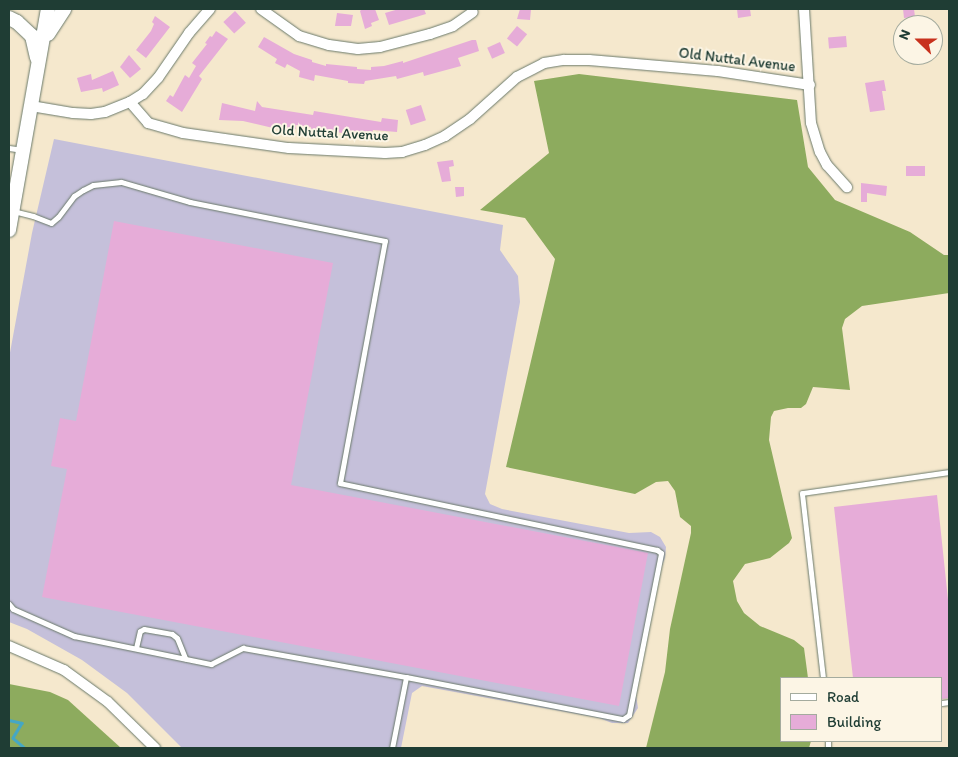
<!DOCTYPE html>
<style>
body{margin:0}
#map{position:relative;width:958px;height:757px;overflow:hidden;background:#f5e8cd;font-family:Itim,sans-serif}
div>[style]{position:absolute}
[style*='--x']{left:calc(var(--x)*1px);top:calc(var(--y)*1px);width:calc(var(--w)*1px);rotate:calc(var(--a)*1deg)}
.industrial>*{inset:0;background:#c5c0da}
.forest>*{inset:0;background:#8dab5e}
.stream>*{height:2.5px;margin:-1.25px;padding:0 1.25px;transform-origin:1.25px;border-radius:1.25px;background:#45a7c5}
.building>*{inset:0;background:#e6acd8;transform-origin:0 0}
.path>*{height:1px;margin-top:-0.5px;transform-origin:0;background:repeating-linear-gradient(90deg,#6a796a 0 4px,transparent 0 8px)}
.roads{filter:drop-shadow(0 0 1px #6a796a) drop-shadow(0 0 1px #6a796a)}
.lane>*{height:5px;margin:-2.5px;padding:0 2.5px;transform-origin:2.5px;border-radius:2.5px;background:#fff}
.street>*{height:10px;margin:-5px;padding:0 5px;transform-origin:5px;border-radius:5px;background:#fff}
.secondary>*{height:14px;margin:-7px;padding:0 7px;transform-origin:7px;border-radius:7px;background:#fff}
span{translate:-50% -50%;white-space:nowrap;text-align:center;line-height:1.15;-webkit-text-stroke:4px #fcf5e5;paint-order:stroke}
.street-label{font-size:15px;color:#1f3d34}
.frame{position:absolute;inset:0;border:10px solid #1f3d34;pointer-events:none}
.legend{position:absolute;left:780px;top:677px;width:162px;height:65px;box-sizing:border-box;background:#fcf5e5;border:1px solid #a4ab9e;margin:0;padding:6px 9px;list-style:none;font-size:15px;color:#1f3d34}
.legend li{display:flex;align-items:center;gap:10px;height:25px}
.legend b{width:25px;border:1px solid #a4ab9e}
.north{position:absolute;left:893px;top:15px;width:50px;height:50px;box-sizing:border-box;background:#fcf5e5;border:1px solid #a4ab9e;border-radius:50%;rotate:292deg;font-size:14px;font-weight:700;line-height:20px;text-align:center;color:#1f3d34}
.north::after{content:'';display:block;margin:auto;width:18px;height:22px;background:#c8321e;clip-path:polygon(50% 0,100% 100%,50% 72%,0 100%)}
</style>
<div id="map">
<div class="industrial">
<i style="clip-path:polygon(54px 139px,503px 225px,500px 250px,518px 276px,520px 302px,485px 494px,490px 504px,502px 509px,629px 533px,651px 532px,660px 537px,666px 547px,665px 558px,661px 568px,636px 695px,638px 708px,628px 723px,612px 723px,599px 718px,422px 686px,412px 693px,401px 748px,182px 748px,127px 693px,82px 660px,27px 629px,9px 622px,9px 358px,32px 233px)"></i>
</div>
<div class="forest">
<i style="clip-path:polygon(579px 74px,797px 100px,808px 167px,835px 200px,910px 232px,944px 255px,949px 255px,949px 293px,862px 306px,845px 319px,842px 328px,850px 390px,813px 387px,806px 404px,801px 408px,788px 408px,774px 411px,771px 417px,769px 440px,792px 538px,789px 543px,770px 558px,745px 564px,733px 581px,737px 601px,744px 613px,760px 626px,794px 640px,804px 648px,808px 678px,782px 678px,782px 741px,811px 741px,809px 748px,646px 748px,665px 672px,670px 629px,691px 533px,691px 526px,680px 517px,675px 491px,668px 481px,656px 482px,635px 494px,506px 467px,555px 259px,525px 218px,480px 210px,549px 153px,534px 81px)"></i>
<i style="clip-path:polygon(9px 684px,50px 692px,68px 700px,121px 748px,9px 748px)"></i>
</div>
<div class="stream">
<i style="--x:9;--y:720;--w:13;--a:13"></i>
<i style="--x:22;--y:723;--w:17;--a:121"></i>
<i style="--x:13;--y:738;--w:16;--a:40"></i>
</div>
<div class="building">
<i style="clip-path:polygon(362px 9px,375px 9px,379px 20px,371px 23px,372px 26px,365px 29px,360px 11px)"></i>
<i style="clip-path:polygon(399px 9px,424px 9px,426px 14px,389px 25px,385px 13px)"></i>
<i style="clip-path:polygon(520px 9px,531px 9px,530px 20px,517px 19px)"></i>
<i style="clip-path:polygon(737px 9px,750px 9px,751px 16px,738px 18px)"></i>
<i style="clip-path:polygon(903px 9px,914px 9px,915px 17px,904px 18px)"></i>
<i style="left:235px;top:11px;width:16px;height:16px;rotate:47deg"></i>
<i style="clip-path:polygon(337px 13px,353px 15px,351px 26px,335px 26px)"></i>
<i style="clip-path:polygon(155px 16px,170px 27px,146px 58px,136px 50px,151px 31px,154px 24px,152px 22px)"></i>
<i style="left:517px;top:26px;width:13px;height:16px;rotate:39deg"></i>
<i style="clip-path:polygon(216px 31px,228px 39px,199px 76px,202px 79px,182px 112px,166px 101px,170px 95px,173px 97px,185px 75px,189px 78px,196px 66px,192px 63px,207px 44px,205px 43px,210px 36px,212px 37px)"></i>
<i style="left:846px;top:36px;width:11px;height:18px;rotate:85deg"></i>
<i style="clip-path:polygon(264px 37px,294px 54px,312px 60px,312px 62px,326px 66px,326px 64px,357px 67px,357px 69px,371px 70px,371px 67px,384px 66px,403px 61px,403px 63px,472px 40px,476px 40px,479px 51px,458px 58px,461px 66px,424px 76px,423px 72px,397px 79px,396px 76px,365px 81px,364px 84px,348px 83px,348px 81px,315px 75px,314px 81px,299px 77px,300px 71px,287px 64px,285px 68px,275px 63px,277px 59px,258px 47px)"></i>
<i style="left:500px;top:42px;width:12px;height:14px;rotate:66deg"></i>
<i style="clip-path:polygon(129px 55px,141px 69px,130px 78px,120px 67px)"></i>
<i style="clip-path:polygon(113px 71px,119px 85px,103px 92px,102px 88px,81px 92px,77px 78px,91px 74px,92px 80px)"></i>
<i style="clip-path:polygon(884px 80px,886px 91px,882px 91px,885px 110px,870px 112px,865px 83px)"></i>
<i style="clip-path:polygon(257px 101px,262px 107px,313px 115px,314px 111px,381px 122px,382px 118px,398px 120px,397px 132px,373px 130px,372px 133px,365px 134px,343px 129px,342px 133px,326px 130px,319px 132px,310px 131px,311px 127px,296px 125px,296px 129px,280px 127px,273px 128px,243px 121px,219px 120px,222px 103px,255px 111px)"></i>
<i style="left:421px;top:105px;width:16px;height:16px;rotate:72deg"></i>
<i style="clip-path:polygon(453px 160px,454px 166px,449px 167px,451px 181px,442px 182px,437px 162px)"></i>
<i style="left:906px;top:166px;width:19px;height:10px"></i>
<i style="clip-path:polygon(861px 183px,887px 186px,886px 196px,867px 193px,867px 202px,861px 202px)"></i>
<i style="clip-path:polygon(455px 187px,464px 187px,464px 196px,456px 197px)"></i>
<i style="clip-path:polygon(114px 221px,333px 263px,291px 485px,648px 553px,619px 706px,42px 597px,67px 469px,51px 466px,60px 418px,76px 421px)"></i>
<i style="clip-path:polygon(937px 495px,949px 609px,949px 698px,942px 699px,942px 678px,853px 678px,834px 507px)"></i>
</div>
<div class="path">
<i style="--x:946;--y:748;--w:3;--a:0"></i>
</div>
<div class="roads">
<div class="lane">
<i style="--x:9;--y:148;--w:14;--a:8"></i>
<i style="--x:9;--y:604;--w:6;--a:51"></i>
<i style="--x:13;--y:609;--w:67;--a:23.9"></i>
<i style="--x:74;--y:636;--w:140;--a:11.6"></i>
<i style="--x:211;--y:664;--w:36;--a:-27"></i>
<i style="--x:243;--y:648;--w:166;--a:10.1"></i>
<i style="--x:406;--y:677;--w:221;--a:11"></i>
<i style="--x:623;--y:719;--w:7;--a:-34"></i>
<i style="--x:629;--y:715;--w:165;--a:-78.8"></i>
<i style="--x:661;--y:553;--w:5;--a:-143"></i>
<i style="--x:657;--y:550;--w:324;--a:-168.1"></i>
<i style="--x:340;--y:483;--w:246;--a:-79.5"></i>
<i style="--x:385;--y:241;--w:199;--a:-168.7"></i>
<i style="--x:190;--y:202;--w:72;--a:-163.8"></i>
<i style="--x:121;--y:182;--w:28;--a:174"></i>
<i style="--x:93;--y:185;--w:11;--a:153"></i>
<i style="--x:83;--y:190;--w:11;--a:146"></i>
<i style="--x:74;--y:196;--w:26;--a:127"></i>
<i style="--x:58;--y:217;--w:9;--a:139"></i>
<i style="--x:51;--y:223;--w:19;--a:-159"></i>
<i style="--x:33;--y:216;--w:21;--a:-166"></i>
<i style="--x:136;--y:648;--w:17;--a:-77"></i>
<i style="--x:140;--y:631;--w:4;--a:-27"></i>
<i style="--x:144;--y:629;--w:28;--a:10"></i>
<i style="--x:172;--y:634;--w:6;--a:39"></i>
<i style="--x:177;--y:638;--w:22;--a:68"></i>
<i style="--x:823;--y:678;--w:186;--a:-96.5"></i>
<i style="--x:802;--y:493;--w:148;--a:-8.1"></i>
<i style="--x:942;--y:703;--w:7;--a:-8"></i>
<i style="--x:392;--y:748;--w:72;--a:-78.8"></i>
<i style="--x:828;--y:748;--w:7;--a:-90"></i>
</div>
<div class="street">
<i style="--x:261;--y:9;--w:47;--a:35.4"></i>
<i style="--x:299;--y:36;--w:31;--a:17"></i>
<i style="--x:329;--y:45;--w:29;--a:8"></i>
<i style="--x:358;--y:49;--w:22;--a:-5"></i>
<i style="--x:380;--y:47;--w:52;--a:-14.6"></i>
<i style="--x:430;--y:34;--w:24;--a:-19"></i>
<i style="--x:453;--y:26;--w:24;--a:-35"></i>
<i style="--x:804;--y:9;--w:114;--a:86.5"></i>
<i style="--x:811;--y:123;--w:30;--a:73"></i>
<i style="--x:820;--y:152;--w:15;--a:62"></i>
<i style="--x:827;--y:165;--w:30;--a:48"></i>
<i style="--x:130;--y:102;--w:28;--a:49"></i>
<i style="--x:148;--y:123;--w:36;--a:16"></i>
<i style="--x:183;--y:133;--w:107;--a:8.1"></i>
<i style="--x:289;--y:148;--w:96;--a:3"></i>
<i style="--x:385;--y:153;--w:17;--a:-3"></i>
<i style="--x:402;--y:152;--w:24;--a:-17"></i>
<i style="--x:425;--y:145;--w:22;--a:-24"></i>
<i style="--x:445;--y:136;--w:30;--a:-34"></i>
<i style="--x:470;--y:119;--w:63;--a:-41.8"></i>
<i style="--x:517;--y:77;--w:30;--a:-27"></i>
<i style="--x:544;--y:63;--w:20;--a:-9"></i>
<i style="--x:564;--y:60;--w:25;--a:0"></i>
<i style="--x:589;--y:60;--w:129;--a:4.9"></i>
<i style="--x:718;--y:71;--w:93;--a:8.7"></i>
<i style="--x:31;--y:106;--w:43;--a:9.5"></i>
<i style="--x:73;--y:113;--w:18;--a:3"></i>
<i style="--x:91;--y:114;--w:14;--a:-8"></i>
<i style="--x:105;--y:112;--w:27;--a:-22"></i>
<i style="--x:130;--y:102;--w:15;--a:-32"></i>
<i style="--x:143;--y:94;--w:22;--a:-47"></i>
<i style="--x:158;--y:78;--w:55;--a:-55.4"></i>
<i style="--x:189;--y:33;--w:32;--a:-49"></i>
<i style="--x:9;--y:646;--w:60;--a:23.6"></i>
<i style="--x:64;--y:670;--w:54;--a:36"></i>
<i style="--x:108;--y:702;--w:66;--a:44.4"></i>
</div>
<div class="secondary">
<i style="--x:9;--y:18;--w:9;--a:27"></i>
<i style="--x:17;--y:22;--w:21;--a:43"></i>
<i style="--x:32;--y:36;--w:22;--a:77"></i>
<i style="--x:48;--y:34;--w:30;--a:-57"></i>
<i style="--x:9;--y:230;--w:224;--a:-80"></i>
</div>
</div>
<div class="street-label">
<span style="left:737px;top:60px;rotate:7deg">Old Nuttal Avenue</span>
<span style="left:330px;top:133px;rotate:3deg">Old Nuttal Avenue</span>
</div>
<div class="frame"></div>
<ul class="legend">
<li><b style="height:6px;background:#fff"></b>Road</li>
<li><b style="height:14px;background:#e6acd8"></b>Building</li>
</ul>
<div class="north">N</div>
</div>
